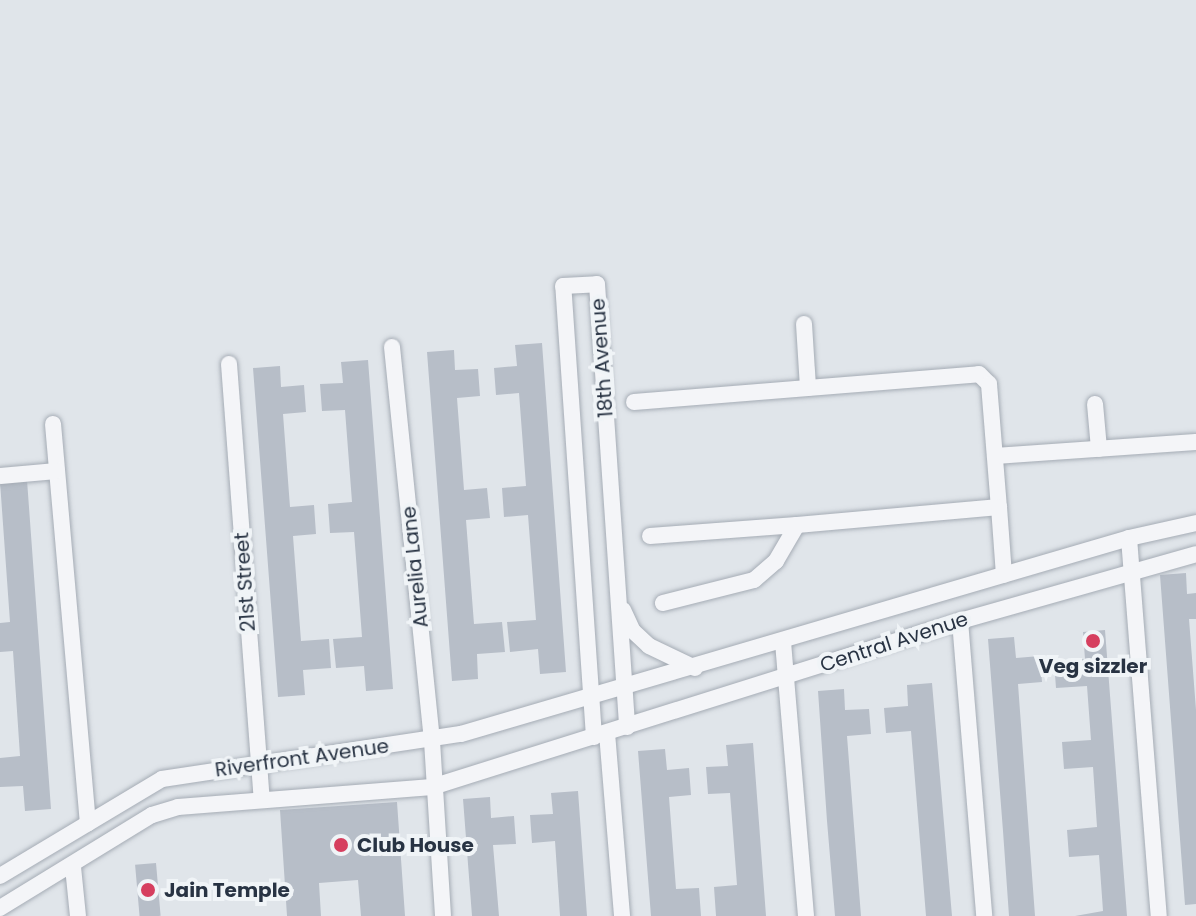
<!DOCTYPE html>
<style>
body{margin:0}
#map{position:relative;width:1196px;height:916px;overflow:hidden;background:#e0e5ea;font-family:Poppins,sans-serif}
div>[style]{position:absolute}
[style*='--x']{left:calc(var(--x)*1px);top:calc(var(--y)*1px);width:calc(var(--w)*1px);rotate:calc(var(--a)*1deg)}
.building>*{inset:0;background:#b7bec8;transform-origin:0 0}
.roads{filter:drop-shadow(0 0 2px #a5acb5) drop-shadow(0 0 2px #a5acb5)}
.minor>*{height:16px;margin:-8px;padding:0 8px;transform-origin:8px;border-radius:8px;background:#f4f5f8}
.dots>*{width:22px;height:22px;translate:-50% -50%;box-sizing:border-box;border:4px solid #f0f4f7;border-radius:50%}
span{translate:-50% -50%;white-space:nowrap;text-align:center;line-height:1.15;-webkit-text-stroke:8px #f0f4f7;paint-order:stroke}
.street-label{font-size:20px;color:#283343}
.poi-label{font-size:20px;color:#283343;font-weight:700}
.left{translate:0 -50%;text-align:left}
</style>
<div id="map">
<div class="building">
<i style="clip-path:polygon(542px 343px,566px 672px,540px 674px,538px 649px,510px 652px,507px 622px,536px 620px,528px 515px,504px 517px,502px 488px,526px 486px,519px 393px,496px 395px,494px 368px,517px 366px,515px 345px)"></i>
<i style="clip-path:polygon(454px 350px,455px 370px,478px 369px,480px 396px,457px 398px,464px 490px,487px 488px,490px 518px,466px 520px,474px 624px,502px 622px,505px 652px,477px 654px,478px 679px,452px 681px,427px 352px)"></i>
<i style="clip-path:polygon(368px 360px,393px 689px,366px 691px,364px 666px,336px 668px,333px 639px,362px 637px,354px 532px,330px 533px,328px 504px,352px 502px,345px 410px,322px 411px,320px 384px,343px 383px,341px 362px)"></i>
<i style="clip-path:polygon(280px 366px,281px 387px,304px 385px,306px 412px,283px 414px,290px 507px,314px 505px,316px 534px,293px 536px,301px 641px,329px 639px,331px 668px,303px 670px,305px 695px,278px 697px,253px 368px)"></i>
<i style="clip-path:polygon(27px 480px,51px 809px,25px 811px,23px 786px,0 787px,0 758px,20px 756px,13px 651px,0 652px,0 623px,10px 622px,0 482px)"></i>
<i style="clip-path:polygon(1186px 573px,1187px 594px,1196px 593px,1196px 619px,1189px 619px,1196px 710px,1196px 904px,1185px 905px,1160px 575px)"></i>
<i style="clip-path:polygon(1105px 630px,1127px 916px,1075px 916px,1103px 911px,1099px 855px,1069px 857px,1067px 830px,1097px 827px,1093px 767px,1064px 769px,1062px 742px,1091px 740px,1087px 686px,1056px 688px,1054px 661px,1085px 659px,1083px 632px)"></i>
<i style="clip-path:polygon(1014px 637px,1016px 658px,1040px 656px,1042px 682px,1018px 684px,1035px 916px,1009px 916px,1003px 831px,988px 639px)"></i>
<i style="clip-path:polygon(932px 683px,943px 812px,952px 916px,926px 916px,911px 731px,886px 733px,884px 708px,908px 706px,907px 685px)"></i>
<i style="clip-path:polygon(844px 689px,845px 710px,869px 709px,871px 734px,847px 736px,861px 916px,835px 916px,827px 821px,818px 691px)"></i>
<i style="clip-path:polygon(753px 743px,766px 916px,716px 916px,714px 887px,737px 885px,730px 793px,708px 794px,706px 767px,728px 766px,726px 745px)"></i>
<i style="clip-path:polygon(665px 749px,667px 770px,689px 768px,691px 795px,669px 797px,676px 889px,699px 888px,701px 916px,651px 916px,638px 751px)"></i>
<i style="clip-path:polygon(578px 791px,587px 916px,560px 916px,555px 841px,532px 843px,530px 815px,553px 814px,551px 793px)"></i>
<i style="clip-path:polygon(490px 797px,491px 818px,514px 816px,516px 844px,493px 845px,499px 916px,472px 916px,463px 799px)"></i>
<i style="clip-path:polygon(397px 802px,405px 916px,361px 916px,358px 880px,319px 883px,321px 916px,287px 916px,280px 810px)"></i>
<i style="left:156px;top:863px;width:53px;height:21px;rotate:85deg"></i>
</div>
<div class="roads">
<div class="minor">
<i style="--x:804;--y:324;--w:64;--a:86.4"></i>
<i style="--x:392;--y:347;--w:396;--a:84.2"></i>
<i style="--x:432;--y:741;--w:175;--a:86.4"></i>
<i style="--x:229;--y:364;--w:436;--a:85.7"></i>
<i style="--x:634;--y:402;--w:346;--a:-4.6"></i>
<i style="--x:979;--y:374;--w:14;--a:45"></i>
<i style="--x:989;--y:384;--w:123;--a:85.4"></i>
<i style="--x:1095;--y:404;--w:45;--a:84.9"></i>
<i style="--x:53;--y:424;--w:401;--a:85"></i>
<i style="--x:995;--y:456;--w:201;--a:-4"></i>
<i style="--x:0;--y:476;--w:57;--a:-5"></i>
<i style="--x:797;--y:525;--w:203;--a:-5.1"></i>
<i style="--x:999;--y:507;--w:68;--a:85.8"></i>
<i style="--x:650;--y:536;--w:147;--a:-4.3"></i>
<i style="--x:797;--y:525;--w:42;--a:120.3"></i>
<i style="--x:776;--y:561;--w:29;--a:139"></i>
<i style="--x:754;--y:580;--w:94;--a:165.8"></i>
<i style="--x:1129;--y:538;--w:379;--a:85.5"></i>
<i style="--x:623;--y:610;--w:23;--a:65"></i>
<i style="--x:633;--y:631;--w:22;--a:43"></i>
<i style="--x:649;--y:646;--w:51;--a:25.6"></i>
<i style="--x:960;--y:621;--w:296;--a:85.3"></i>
<i style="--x:783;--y:642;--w:275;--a:85.2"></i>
<i style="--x:607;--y:733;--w:184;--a:85.3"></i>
<i style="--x:594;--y:737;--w:452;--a:-93.9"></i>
<i style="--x:563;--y:286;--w:34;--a:-3"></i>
<i style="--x:597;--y:284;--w:444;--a:86.1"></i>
<i style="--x:73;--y:867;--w:49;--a:84.2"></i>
<i style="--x:0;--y:876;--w:189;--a:-30.9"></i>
<i style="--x:162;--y:779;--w:302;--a:-8.6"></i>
<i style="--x:461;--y:734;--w:696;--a:-16.35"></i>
<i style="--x:1129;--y:538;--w:69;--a:-12.6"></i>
<i style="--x:0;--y:908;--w:178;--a:-31.5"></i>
<i style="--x:152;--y:815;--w:27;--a:-17"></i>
<i style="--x:178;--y:807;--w:255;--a:-4.5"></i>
<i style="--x:432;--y:787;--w:553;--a:-17.45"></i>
<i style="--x:960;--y:621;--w:245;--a:-15.8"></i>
</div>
</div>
<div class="dots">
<i style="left:1093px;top:641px;background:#d63f5f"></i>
<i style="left:341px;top:845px;background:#d63f5f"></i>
<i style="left:148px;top:890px;background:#d63f5f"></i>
</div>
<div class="street-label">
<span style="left:602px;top:358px;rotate:-94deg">18th Avenue</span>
<span style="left:415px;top:567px;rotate:-96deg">Aurelia Lane</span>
<span style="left:245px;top:582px;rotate:-94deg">21st Street</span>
<span style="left:894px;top:642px;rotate:-18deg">Central Avenue</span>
<span style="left:302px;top:758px;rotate:-8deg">Riverfront Avenue</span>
</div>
<div class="poi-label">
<span style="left:1093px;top:666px">Veg sizzler</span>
<span class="left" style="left:357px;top:845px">Club House</span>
<span class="left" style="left:164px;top:890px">Jain Temple</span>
</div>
</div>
